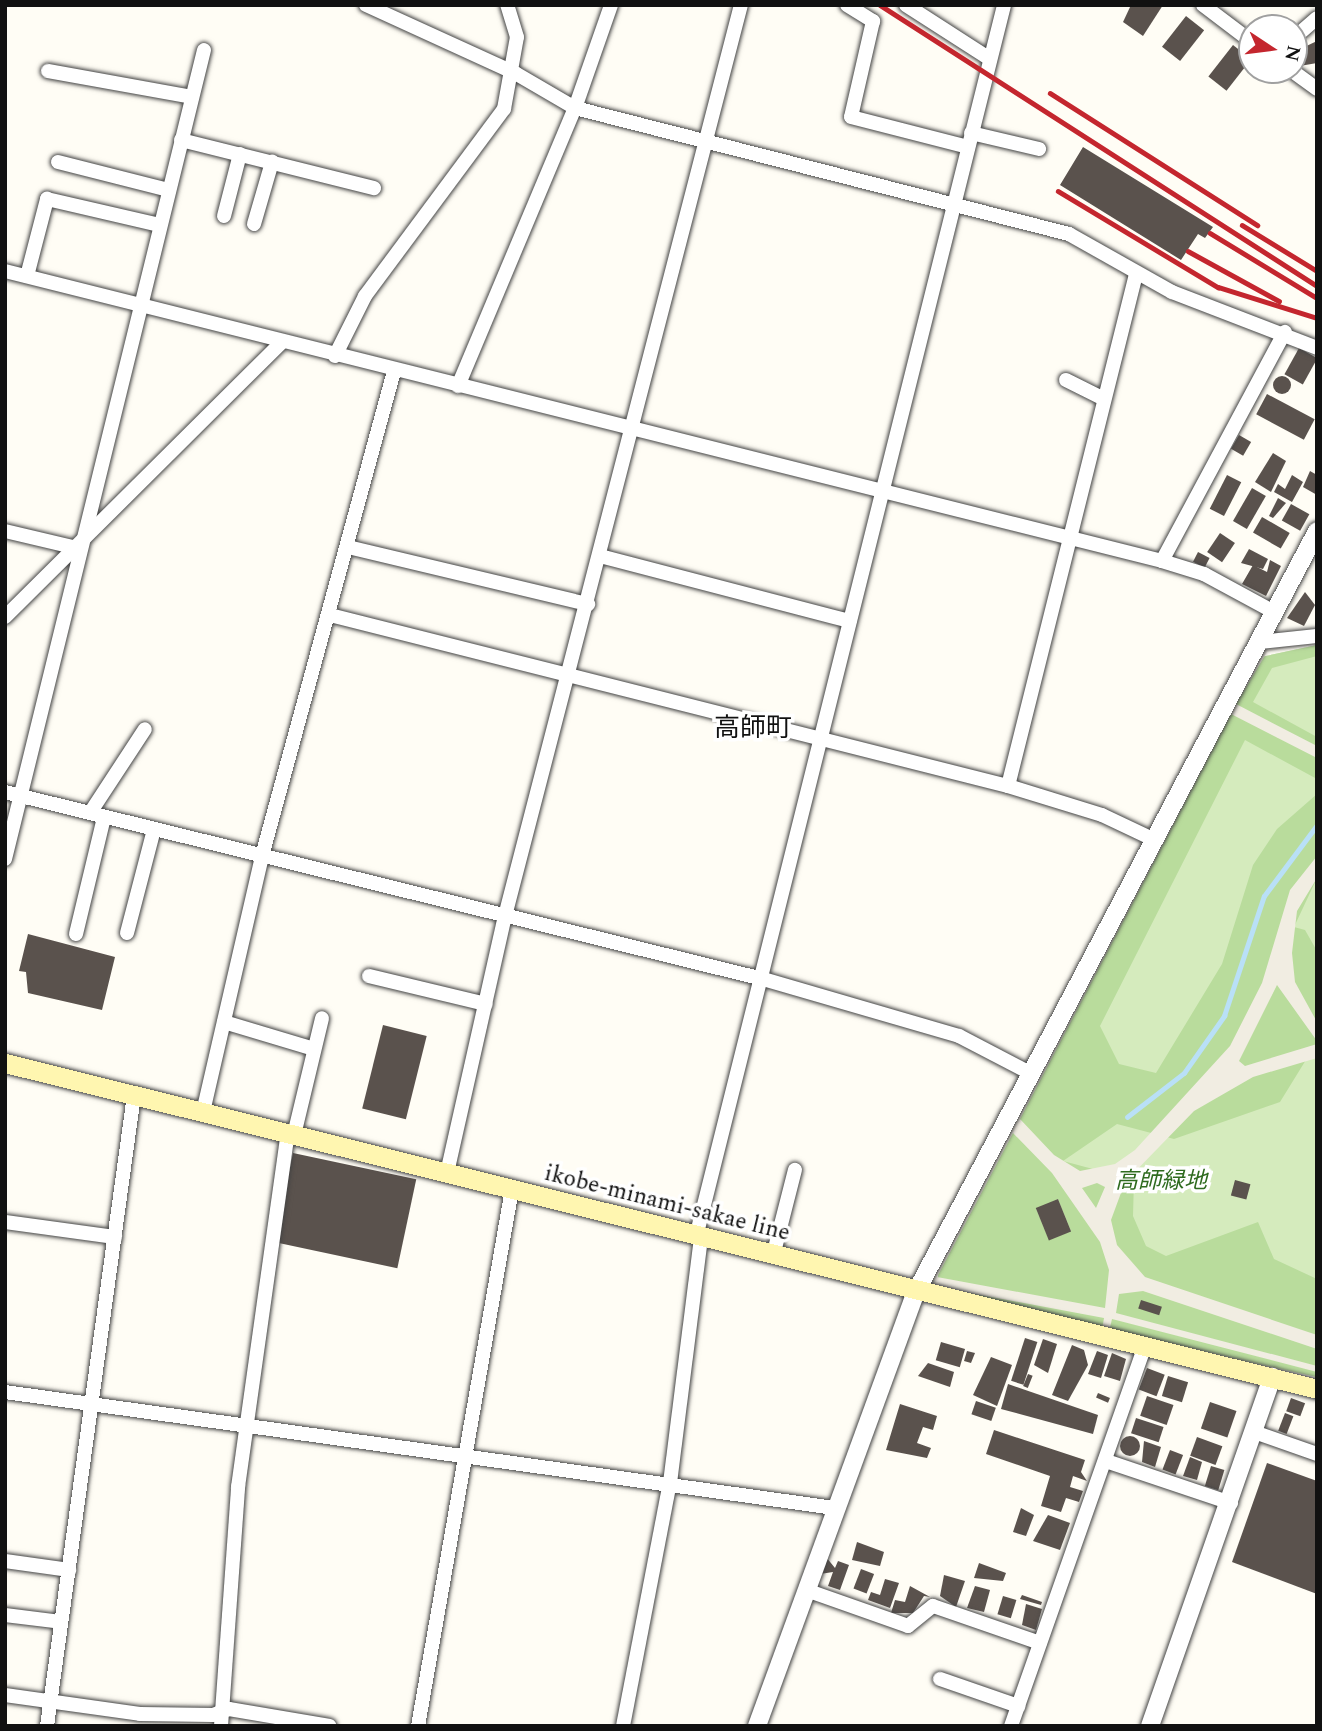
<!DOCTYPE html>
<meta charset="utf-8">
<style>
body{margin:0}
#map{position:relative;width:1322px;height:1731px;overflow:hidden;background:#fffdf5;font-family:Spectral,"Noto Sans JP",serif}
div>[style]{position:absolute}
[style*='--x']{left:calc(var(--x)*1px);top:calc(var(--y)*1px);width:calc(var(--w)*1px);rotate:calc(var(--a)*1deg)}
.green>*{inset:0;background:#d5ebbd}
.forest>*{inset:0;background:#b9dc9c}
.plaza>*{inset:0;background:#f1ede2}
.stream>*{height:4.5px;margin:-2.25px;padding:0 2.25px;transform-origin:2.25px;border-radius:2.25px;background:#b9e0f7}
.building>*{inset:0;background:#5a524d;transform-origin:0 0}
.round{border-radius:50%}
.roads{filter:drop-shadow(0 0 2px #444) drop-shadow(0 0 2px #444)}
.minor>*{height:14px;margin:-7px;padding:0 7px;transform-origin:7px;border-radius:7px;background:#fff}
.tertiary>*{height:18px;margin:-9px;padding:0 9px;transform-origin:9px;border-radius:9px;background:#fff}
.secondary>*{height:19px;margin:-9.5px;padding:0 9.5px;transform-origin:9.5px;border-radius:9.5px;background:#fff6b0}
.rail>*{height:4.5px;margin:-2.25px;padding:0 2.25px;transform-origin:2.25px;border-radius:2.25px;background:#c4262e}
span{translate:-50% -50%;white-space:nowrap;text-align:center;line-height:1.15;-webkit-text-stroke:7px #fff;paint-order:stroke}
.park-label{font-size:23px;color:#2f6b1f;font-style:italic}
.street-label{font-size:23px;color:#111}
.quarter-label{font-size:26px;color:#111}
.frame{position:absolute;inset:0;border:7px solid #111;pointer-events:none}
.north{position:absolute;left:1238px;top:14px;width:70px;height:70px;box-sizing:border-box;background:#fff;border:2px solid #a0a0a0;border-radius:50%;rotate:103deg;font-size:19px;font-weight:700;line-height:28px;text-align:center;color:#111}
.north::after{content:'';display:block;margin:auto;width:24px;height:32px;background:#c4262e;clip-path:polygon(50% 0,100% 100%,50% 72%,0 100%)}
</style>
<div id="map">
<div class="green">
<i style="clip-path:polygon(1317px 645px,1317px 1377px,1145px 1341px,937px 1278px,1261px 657px)"></i>
</div>
<div class="forest">
<i style="clip-path:polygon(evenodd,1317px 645px,1317px 656px,1272px 668px,1253px 702px,1317px 737px,1317px 779px,1245px 740px,1100px 1026px,1119px 1064px,1156px 1073px,1222px 964px,1253px 865px,1277px 829px,1317px 794px,1317px 878px,1294px 927px,1305px 930px,1317px 951px,1317px 1042px,1280px 1102px,1174px 1139px,1117px 1124px,1063px 1161px,1134px 1180px,1133px 1216px,1146px 1246px,1166px 1256px,1258px 1222px,1274px 1259px,1317px 1279px,1317px 1377px,938px 1289px,938px 1267px,1261px 657px,1317px 645px,1058px 1199px,1071px 1231px,1049px 1240px,1036px 1209px,1058px 1199px)"></i>
</div>
<div class="plaza">
<i style="clip-path:polygon(evenodd,1317px 640px,1267px 652px,1236px 704px,1317px 746px,1317px 758px,1231px 714px,1020px 1119px,1054px 1155px,1080px 1171px,1115px 1164px,1135px 1150px,1230px 1046px,1262px 983px,1290px 890px,1317px 856px,1317px 878px,1297px 911px,1292px 953px,1295px 982px,1317px 1022px,1317px 1041px,1277px 985px,1239px 1061px,1245px 1066px,1317px 1044px,1317px 1058px,1253px 1077px,1194px 1111px,1125px 1182px,1111px 1220px,1117px 1245px,1145px 1277px,1317px 1335px,1317px 1349px,1143px 1291px,1119px 1294px,1116px 1313px,1317px 1366px,1317px 1372px,1112px 1319px,1109px 1332px,1102px 1330px,1104px 1318px,933px 1286px,933px 1274px,1262px 651px,1317px 640px,1013px 1133px,1052px 1173px,1100px 1242px,1109px 1270px,1105px 1308px,937px 1277px,1013px 1133px,1317px 640px,1097px 1183px,1105px 1187px,1096px 1208px,1082px 1188px,1097px 1183px)"></i>
</div>
<div class="stream">
<i style="--x:1127;--y:1117;--w:72;--a:-37.7"></i>
<i style="--x:1184;--y:1073;--w:70;--a:-54.9"></i>
<i style="--x:1224;--y:1016;--w:126;--a:-71.6"></i>
<i style="--x:1264;--y:896;--w:89;--a:-53.3"></i>
</div>
<div class="building">
<i style="clip-path:polygon(1131px 5px,1163px 5px,1143px 36px,1123px 22px)"></i>
<i style="left:1186px;top:16px;width:23px;height:39px;rotate:38deg"></i>
<i style="clip-path:polygon(1317px 41px,1317px 63px,1294px 67px,1298px 50px)"></i>
<i style="left:1233px;top:45px;width:23px;height:40px;rotate:38deg"></i>
<i style="clip-path:polygon(1083px 147px,1213px 227px,1205px 238px,1198px 234px,1181px 260px,1060px 185px)"></i>
<i style="left:1299px;top:348px;width:21px;height:30px;rotate:29deg"></i>
<i class="round" style="left:1273px;top:376px;width:18px;height:18px"></i>
<i style="left:1267px;top:394px;width:54px;height:23px;rotate:28deg"></i>
<i style="left:1239px;top:435px;width:14px;height:16px;rotate:30deg"></i>
<i style="clip-path:polygon(1273px 453px,1286px 461px,1271px 492px,1255px 482px)"></i>
<i style="clip-path:polygon(1310px 471px,1317px 475px,1317px 495px,1303px 487px)"></i>
<i style="left:1227px;top:475px;width:16px;height:38px;rotate:27deg"></i>
<i style="clip-path:polygon(1292px 475px,1303px 482px,1292px 502px,1274px 492px,1278px 484px,1285px 489px)"></i>
<i style="left:1252px;top:488px;width:16px;height:38px;rotate:30deg"></i>
<i style="clip-path:polygon(1278px 498px,1286px 503px,1273px 518px,1269px 516px)"></i>
<i style="left:1291px;top:504px;width:21px;height:19px;rotate:29deg"></i>
<i style="left:1262px;top:517px;width:32px;height:18px;rotate:30deg"></i>
<i style="left:1220px;top:533px;width:18px;height:23px;rotate:34deg"></i>
<i style="clip-path:polygon(1249px 549px,1268px 559px,1263px 569px,1241px 563px)"></i>
<i style="left:1198px;top:552px;width:13px;height:11px;rotate:27deg"></i>
<i style="clip-path:polygon(1270px 560px,1281px 566px,1266px 596px,1242px 584px,1253px 565px,1267px 572px)"></i>
<i style="clip-path:polygon(1305px 592px,1315px 605px,1304px 626px,1287px 618px)"></i>
<i style="clip-path:polygon(28px 934px,115px 957px,102px 1010px,28px 993px,26px 972px,19px 971px)"></i>
<i style="left:383px;top:1025px;width:45px;height:86px;rotate:14deg"></i>
<i style="left:293px;top:1153px;width:126px;height:91px;rotate:12deg"></i>
<i style="left:1235px;top:1180px;width:16px;height:16px;rotate:15deg"></i>
<i style="left:1058px;top:1199px;width:35px;height:24px;rotate:68deg"></i>
<i style="left:1141px;top:1300px;width:22px;height:9px;rotate:18deg"></i>
<i style="left:1025px;top:1338px;width:13px;height:45px;rotate:18deg"></i>
<i style="clip-path:polygon(1043px 1339px,1057px 1344px,1048px 1373px,1034px 1365px)"></i>
<i style="left:941px;top:1342px;width:25px;height:19px;rotate:16deg"></i>
<i style="clip-path:polygon(1072px 1345px,1084px 1350px,1088px 1365px,1068px 1401px,1052px 1395px)"></i>
<i style="clip-path:polygon(967px 1351px,975px 1353px,971px 1363px,964px 1361px)"></i>
<i style="clip-path:polygon(1097px 1351px,1108px 1355px,1101px 1378px,1088px 1374px)"></i>
<i style="clip-path:polygon(1112px 1353px,1126px 1359px,1120px 1381px,1104px 1376px)"></i>
<i style="clip-path:polygon(991px 1357px,1012px 1365px,997px 1406px,973px 1395px)"></i>
<i style="clip-path:polygon(928px 1363px,954px 1372px,950px 1387px,918px 1376px)"></i>
<i style="left:1147px;top:1368px;width:19px;height:23px;rotate:21deg"></i>
<i style="left:1028px;top:1374px;width:5px;height:13px;rotate:22deg"></i>
<i style="left:1168px;top:1376px;width:21px;height:21px;rotate:17deg"></i>
<i style="clip-path:polygon(1008px 1384px,1098px 1415px,1093px 1434px,1001px 1409px)"></i>
<i style="left:1098px;top:1393px;width:13px;height:5px;rotate:23deg"></i>
<i style="left:1147px;top:1396px;width:28px;height:21px;rotate:19deg"></i>
<i style="left:1291px;top:1398px;width:15px;height:14px;rotate:20deg"></i>
<i style="left:976px;top:1401px;width:21px;height:14px;rotate:19deg"></i>
<i style="left:1210px;top:1402px;width:28px;height:28px;rotate:19deg"></i>
<i style="clip-path:polygon(900px 1404px,937px 1416px,933px 1430px,923px 1427px,917px 1443px,931px 1448px,927px 1458px,886px 1450px)"></i>
<i style="left:1285px;top:1413px;width:9px;height:19px;rotate:21deg"></i>
<i style="left:1136px;top:1418px;width:29px;height:16px;rotate:18deg"></i>
<i style="clip-path:polygon(994px 1430px,1085px 1460px,1081px 1472px,1087px 1481px,1073px 1476px,1070px 1487px,1083px 1491px,1079px 1502px,1066px 1498px,1061px 1512px,1041px 1506px,1050px 1476px,986px 1454px)"></i>
<i class="round" style="left:1120px;top:1436px;width:20px;height:20px"></i>
<i style="left:1197px;top:1437px;width:27px;height:20px;rotate:20deg"></i>
<i style="clip-path:polygon(1144px 1441px,1161px 1447px,1155px 1467px,1142px 1462px)"></i>
<i style="left:1170px;top:1450px;width:14px;height:21px;rotate:21deg"></i>
<i style="clip-path:polygon(1190px 1457px,1202px 1462px,1197px 1480px,1183px 1476px)"></i>
<i style="clip-path:polygon(1267px 1463px,1317px 1481px,1317px 1594px,1232px 1562px)"></i>
<i style="left:1211px;top:1466px;width:14px;height:21px;rotate:17deg"></i>
<i style="clip-path:polygon(1021px 1508px,1034px 1515px,1026px 1536px,1013px 1532px)"></i>
<i style="clip-path:polygon(1048px 1515px,1070px 1523px,1060px 1550px,1033px 1541px)"></i>
<i style="clip-path:polygon(857px 1542px,884px 1552px,880px 1566px,852px 1560px)"></i>
<i style="clip-path:polygon(826px 1557px,835px 1568px,838px 1561px,849px 1565px,840px 1590px,828px 1586px,833px 1572px,820px 1574px)"></i>
<i style="clip-path:polygon(979px 1563px,1006px 1573px,1003px 1581px,974px 1578px)"></i>
<i style="left:861px;top:1569px;width:14px;height:21px;rotate:21deg"></i>
<i style="clip-path:polygon(944px 1575px,965px 1581px,956px 1607px,940px 1596px)"></i>
<i style="clip-path:polygon(885px 1579px,899px 1583px,890px 1608px,868px 1600px,871px 1592px,880px 1595px)"></i>
<i style="clip-path:polygon(910px 1586px,930px 1597px,924px 1596px,913px 1613px,891px 1613px,895px 1600px,905px 1602px)"></i>
<i style="clip-path:polygon(975px 1586px,990px 1590px,984px 1612px,967px 1608px)"></i>
<i style="clip-path:polygon(1022px 1595px,1042px 1602px,1041px 1605px,1020px 1599px)"></i>
<i style="left:1003px;top:1596px;width:14px;height:19px;rotate:17deg"></i>
<i style="clip-path:polygon(1026px 1604px,1042px 1609px,1036px 1630px,1022px 1625px)"></i>
</div>
<div class="roads">
<div class="minor">
<i style="--x:366;--y:5;--w:164;--a:24.5"></i>
<i style="--x:515;--y:73;--w:69;--a:30.3"></i>
<i style="--x:575;--y:108;--w:510;--a:14.31"></i>
<i style="--x:1069;--y:234;--w:118;--a:29.4"></i>
<i style="--x:1172;--y:292;--w:155;--a:21.1"></i>
<i style="--x:847;--y:5;--w:31;--a:32"></i>
<i style="--x:873;--y:21;--w:98;--a:102.9"></i>
<i style="--x:851;--y:117;--w:121;--a:14.4"></i>
<i style="--x:906;--y:5;--w:100;--a:32.7"></i>
<i style="--x:1203;--y:5;--w:61;--a:37.1"></i>
<i style="--x:1294;--y:38;--w:30;--a:-41"></i>
<i style="--x:1291;--y:70;--w:32;--a:36"></i>
<i style="--x:48;--y:71;--w:146;--a:10.2"></i>
<i style="--x:971;--y:133;--w:70;--a:13.2"></i>
<i style="--x:181;--y:140;--w:199;--a:14"></i>
<i style="--x:58;--y:162;--w:114;--a:14.2"></i>
<i style="--x:224;--y:216;--w:64;--a:-75.5"></i>
<i style="--x:254;--y:224;--w:65;--a:-73.8"></i>
<i style="--x:5;--y:271;--w:1193;--a:14.07"></i>
<i style="--x:1162;--y:561;--w:44;--a:17.2"></i>
<i style="--x:1204;--y:574;--w:80;--a:28.5"></i>
<i style="--x:27;--y:276;--w:80;--a:-75.4"></i>
<i style="--x:47;--y:199;--w:116;--a:13"></i>
<i style="--x:335;--y:356;--w:67;--a:-63.4"></i>
<i style="--x:365;--y:296;--w:233;--a:-53.4"></i>
<i style="--x:504;--y:109;--w:73;--a:-79.8"></i>
<i style="--x:517;--y:37;--w:34;--a:-107"></i>
<i style="--x:1066;--y:380;--w:42;--a:26.6"></i>
<i style="--x:458;--y:386;--w:302;--a:-67.2"></i>
<i style="--x:575;--y:108;--w:109;--a:-70.7"></i>
<i style="--x:5;--y:531;--w:74;--a:13.3"></i>
<i style="--x:348;--y:547;--w:247;--a:13.4"></i>
<i style="--x:600;--y:556;--w:258;--a:14.6"></i>
<i style="--x:1162;--y:561;--w:260;--a:-61.8"></i>
<i style="--x:330;--y:615;--w:699;--a:14.16"></i>
<i style="--x:1008;--y:786;--w:98;--a:17.1"></i>
<i style="--x:1102;--y:815;--w:59;--a:25.3"></i>
<i style="--x:5;--y:617;--w:390;--a:-44.8"></i>
<i style="--x:1260;--y:642;--w:57;--a:-6"></i>
<i style="--x:1008;--y:786;--w:528;--a:-75.96"></i>
<i style="--x:5;--y:792;--w:781;--a:13.86"></i>
<i style="--x:763;--y:979;--w:204;--a:16.2"></i>
<i style="--x:959;--y:1036;--w:82;--a:27.5"></i>
<i style="--x:90;--y:813;--w:100;--a:-56.8"></i>
<i style="--x:5;--y:859;--w:833;--a:-76.18"></i>
<i style="--x:127;--y:933;--w:107;--a:-75.4"></i>
<i style="--x:76;--y:934;--w:120;--a:-76.5"></i>
<i style="--x:369;--y:976;--w:120;--a:13.5"></i>
<i style="--x:224;--y:1022;--w:94;--a:16.7"></i>
<i style="--x:203;--y:1112;--w:263;--a:-77"></i>
<i style="--x:262;--y:856;--w:503;--a:-74.77"></i>
<i style="--x:294;--y:1135;--w:120;--a:-76.5"></i>
<i style="--x:447;--y:1173;--w:263;--a:-77.3"></i>
<i style="--x:505;--y:916;--w:941;--a:-75.48"></i>
<i style="--x:5;--y:1222;--w:111;--a:7.8"></i>
<i style="--x:696;--y:1237;--w:1270;--a:-75.96"></i>
<i style="--x:773;--y:1256;--w:89;--a:-75.7"></i>
<i style="--x:5;--y:1392;--w:838;--a:7.96"></i>
<i style="--x:1257;--y:1433;--w:64;--a:19.3"></i>
<i style="--x:1106;--y:1461;--w:132;--a:18.6"></i>
<i style="--x:5;--y:1561;--w:65;--a:8"></i>
<i style="--x:806;--y:1590;--w:108;--a:19.4"></i>
<i style="--x:908;--y:1626;--w:32;--a:-39"></i>
<i style="--x:933;--y:1606;--w:113;--a:19.1"></i>
<i style="--x:5;--y:1615;--w:56;--a:7.1"></i>
<i style="--x:940;--y:1679;--w:83;--a:19.1"></i>
<i style="--x:5;--y:1695;--w:136;--a:8"></i>
<i style="--x:140;--y:1714;--w:73;--a:0.8"></i>
<i style="--x:213;--y:1715;--w:17;--a:-21"></i>
<i style="--x:229;--y:1709;--w:102;--a:9.6"></i>
<i style="--x:47;--y:1726;--w:637;--a:-82.15"></i>
<i style="--x:221;--y:1726;--w:240;--a:-85.9"></i>
<i style="--x:238;--y:1487;--w:358;--a:-82"></i>
<i style="--x:418;--y:1726;--w:545;--a:-80.07"></i>
<i style="--x:623;--y:1726;--w:248;--a:-79.1"></i>
<i style="--x:670;--y:1483;--w:247;--a:-82.8"></i>
<i style="--x:1011;--y:1726;--w:400;--a:-70.6"></i>
</div>
<div class="tertiary">
<i style="--x:757;--y:1726;--w:462;--a:-69.9"></i>
<i style="--x:916;--y:1292;--w:860;--a:-62.21"></i>
<i style="--x:1150;--y:1726;--w:370;--a:-70.7"></i>
</div>
<div class="secondary">
<i style="--x:5;--y:1063;--w:1352;--a:13.95"></i>
</div>
</div>
<div class="rail">
<i style="--x:880;--y:5;--w:520;--a:32.74"></i>
<i style="--x:1050;--y:93;--w:246;--a:32.5"></i>
<i style="--x:1058;--y:191;--w:187;--a:31"></i>
<i style="--x:1218;--y:287;--w:104;--a:17.4"></i>
<i style="--x:1242;--y:225;--w:88;--a:31.5"></i>
<i style="--x:1210;--y:233;--w:125;--a:31.3"></i>
<i style="--x:1188;--y:251;--w:104;--a:28.8"></i>
</div>
<div class="park-label">
<span style="left:1161px;top:1182px">高師緑地</span>
</div>
<div class="street-label">
<span style="left:667px;top:1204px;rotate:14deg">ikobe-minami-sakae line</span>
</div>
<div class="quarter-label">
<span style="left:753px;top:729px">高師町</span>
</div>
<div class="frame"></div>
<div class="north">N</div>
</div>
